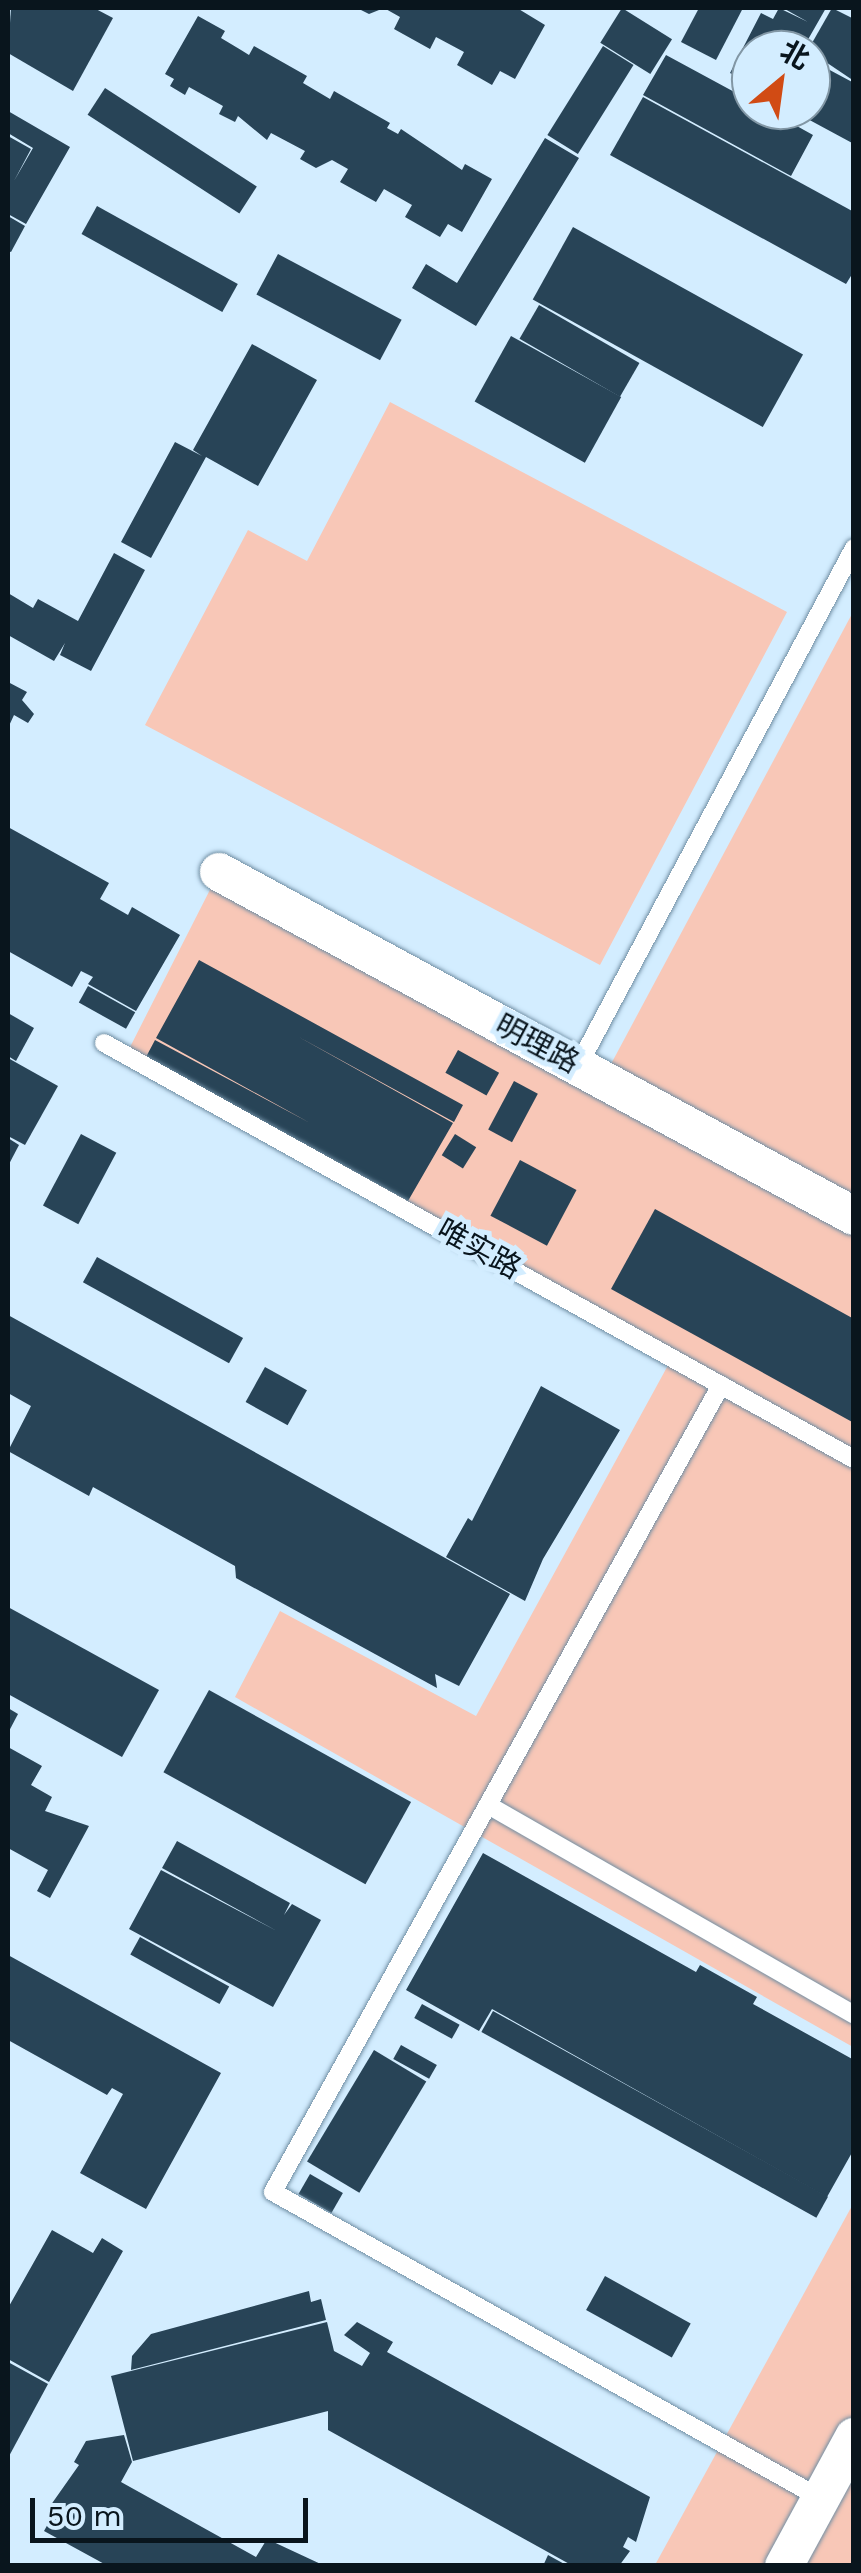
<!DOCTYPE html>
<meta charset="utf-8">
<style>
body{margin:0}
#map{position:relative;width:861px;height:2573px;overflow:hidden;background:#d3edff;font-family:"Work Sans","Noto Sans SC",sans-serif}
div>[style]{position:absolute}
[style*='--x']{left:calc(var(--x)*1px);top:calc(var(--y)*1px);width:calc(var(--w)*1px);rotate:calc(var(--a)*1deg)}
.green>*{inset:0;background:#f8c7b7}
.building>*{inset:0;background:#284457;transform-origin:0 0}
.roads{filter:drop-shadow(0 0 2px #708ea3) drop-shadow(0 0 2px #708ea3)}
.service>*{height:18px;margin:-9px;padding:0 9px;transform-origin:9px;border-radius:9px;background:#fff}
.minor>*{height:38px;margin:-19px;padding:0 19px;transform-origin:19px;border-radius:19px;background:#fff}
span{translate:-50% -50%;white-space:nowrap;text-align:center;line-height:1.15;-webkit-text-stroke:10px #d3edff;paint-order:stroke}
.street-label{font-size:30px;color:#09151d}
.frame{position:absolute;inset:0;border:10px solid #09151d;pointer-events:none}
.north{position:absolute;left:731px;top:30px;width:100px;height:100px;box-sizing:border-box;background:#d3edff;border:2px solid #8297a5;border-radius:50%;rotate:29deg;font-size:28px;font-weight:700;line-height:40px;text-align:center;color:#09151d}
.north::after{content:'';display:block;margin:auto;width:35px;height:45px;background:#d14b14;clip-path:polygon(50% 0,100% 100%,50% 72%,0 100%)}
.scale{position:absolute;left:30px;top:2498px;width:278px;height:45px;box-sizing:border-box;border:5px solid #09151d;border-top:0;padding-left:12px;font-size:30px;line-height:35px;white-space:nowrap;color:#09151d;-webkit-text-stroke:8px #d3edff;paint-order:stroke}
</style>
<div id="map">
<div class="green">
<i style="clip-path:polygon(390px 402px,787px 612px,600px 965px,145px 725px,248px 530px,307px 561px)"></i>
<i style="clip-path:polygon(853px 612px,853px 1216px,603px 1079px)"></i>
<i style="clip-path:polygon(219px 872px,853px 1223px,853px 2047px,235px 1697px,280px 1611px,476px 1716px,672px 1358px,126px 1055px)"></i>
<i style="clip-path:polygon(853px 2204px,853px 2565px,655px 2565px)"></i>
</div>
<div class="building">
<i style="clip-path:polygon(11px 8px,94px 8px,113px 18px,73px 91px,8px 53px)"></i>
<i style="clip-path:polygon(357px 8px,517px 8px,545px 25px,515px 79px,500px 71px,492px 85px,457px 65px,464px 52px,436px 37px,430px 49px,394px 29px,400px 17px,384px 8px,369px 14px)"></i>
<i style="left:622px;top:8px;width:59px;height:41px;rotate:32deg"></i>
<i style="clip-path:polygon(699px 8px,743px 8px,716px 60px,681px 42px)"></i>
<i style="clip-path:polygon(779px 8px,808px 22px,783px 8px,826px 8px,802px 50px,751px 50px,751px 84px,730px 73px,761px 13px,773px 19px)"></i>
<i style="clip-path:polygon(832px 8px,854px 19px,854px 81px,808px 50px)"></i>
<i style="clip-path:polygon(198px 16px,225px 31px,221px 38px,241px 50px,249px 55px,254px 46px,307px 76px,303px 83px,330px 99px,334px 91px,390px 123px,387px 128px,398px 134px,401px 129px,462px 170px,465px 164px,492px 179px,462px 232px,448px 224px,440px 237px,405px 217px,412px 205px,384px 189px,376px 202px,340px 182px,348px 169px,332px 160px,316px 168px,300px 159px,305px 151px,271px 133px,267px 140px,238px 116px,235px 122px,219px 114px,223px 106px,189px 87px,185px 95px,170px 86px,174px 79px,165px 74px)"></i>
<i style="left:603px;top:46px;width:36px;height:105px;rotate:32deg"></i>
<i style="clip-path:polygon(666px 55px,751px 101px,751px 110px,768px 110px,813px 135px,791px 176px,643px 95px)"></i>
<i style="clip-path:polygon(811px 60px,854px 83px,854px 144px,791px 110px,811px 110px)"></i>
<i style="left:105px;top:88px;width:181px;height:32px;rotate:33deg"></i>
<i style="clip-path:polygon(643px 97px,854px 212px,854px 271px,846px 284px,610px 155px)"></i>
<i style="clip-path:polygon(8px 111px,70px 147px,26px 224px,8px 214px,8px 136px,31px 149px,14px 181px,33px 148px,8px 133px)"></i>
<i style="clip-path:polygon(545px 138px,579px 158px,476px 326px,412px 288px,426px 264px,457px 283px)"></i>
<i style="left:97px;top:206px;width:161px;height:32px;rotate:29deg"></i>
<i style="clip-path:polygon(8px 216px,25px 226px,11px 252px,8px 251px)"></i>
<i style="left:573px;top:227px;width:263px;height:83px;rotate:29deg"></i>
<i style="left:278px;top:254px;width:140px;height:46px;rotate:28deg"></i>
<i style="left:539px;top:305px;width:116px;height:39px;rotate:30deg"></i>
<i style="left:511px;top:336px;width:126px;height:75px;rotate:29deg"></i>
<i style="clip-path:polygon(252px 344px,317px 380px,258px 486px,206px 457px,151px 558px,121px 542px,175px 442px,202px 456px,193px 450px)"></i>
<i style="clip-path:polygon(114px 553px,145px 570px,91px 671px,60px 655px,65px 643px,54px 661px,8px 635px,8px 593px,33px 608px,38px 599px,78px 621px)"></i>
<i style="clip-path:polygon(8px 682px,27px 692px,22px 700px,34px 714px,28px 723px,14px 715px,8px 728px)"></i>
<i style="clip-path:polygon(8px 827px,109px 883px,100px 899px,128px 915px,132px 907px,180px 935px,136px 1011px,88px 984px,93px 977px,81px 971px,72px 987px,8px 951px)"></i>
<i style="clip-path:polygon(199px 960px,463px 1105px,454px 1122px,297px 1036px,453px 1123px,408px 1201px,146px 1057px,155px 1040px,310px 1123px,156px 1038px)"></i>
<i style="left:88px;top:986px;width:54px;height:19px;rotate:29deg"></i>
<i style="clip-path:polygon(8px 1013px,34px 1028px,16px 1061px,8px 1056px)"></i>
<i style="left:458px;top:1050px;width:47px;height:26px;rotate:29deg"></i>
<i style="clip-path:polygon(8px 1058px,58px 1086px,25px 1145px,8px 1136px)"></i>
<i style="left:514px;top:1081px;width:27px;height:55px;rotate:28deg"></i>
<i style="left:81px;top:1134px;width:40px;height:81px;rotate:28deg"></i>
<i style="left:455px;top:1134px;width:25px;height:25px;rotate:32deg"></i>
<i style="clip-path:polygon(8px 1138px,19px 1145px,8px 1166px)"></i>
<i style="left:520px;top:1160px;width:64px;height:63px;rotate:28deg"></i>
<i style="clip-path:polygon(655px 1209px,854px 1319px,854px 1423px,611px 1289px)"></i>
<i style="left:97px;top:1257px;width:167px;height:29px;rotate:29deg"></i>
<i style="clip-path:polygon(8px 1315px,510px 1594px,459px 1686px,435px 1674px,437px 1688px,236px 1578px,235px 1566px,93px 1487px,89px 1496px,8px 1451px,31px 1406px,8px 1393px)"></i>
<i style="left:265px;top:1367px;width:48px;height:40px;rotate:29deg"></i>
<i style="clip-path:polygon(541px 1386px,620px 1430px,543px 1559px,525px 1601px,446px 1557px,468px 1518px,472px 1521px)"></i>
<i style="clip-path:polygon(8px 1607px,159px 1690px,122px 1757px,8px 1694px)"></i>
<i style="left:209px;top:1690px;width:231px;height:94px;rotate:29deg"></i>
<i style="clip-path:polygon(8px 1708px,18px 1714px,8px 1733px)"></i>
<i style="clip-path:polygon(8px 1747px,42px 1766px,31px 1785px,52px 1797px,45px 1811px,89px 1826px,50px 1898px,37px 1891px,48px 1870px,8px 1848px)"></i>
<i style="clip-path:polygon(177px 1841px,290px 1903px,284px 1915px,292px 1904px,321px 1920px,273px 2007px,129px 1929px,161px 1870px,277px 1931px,162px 1868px)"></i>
<i style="clip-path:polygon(483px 1853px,696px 1972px,700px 1965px,757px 1997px,753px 2004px,854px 2060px,854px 2149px,827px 2197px,492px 2009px,479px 2031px,406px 1990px)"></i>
<i style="left:140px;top:1937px;width:102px;height:20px;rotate:29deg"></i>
<i style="clip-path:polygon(8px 1955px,221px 2073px,146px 2209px,80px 2173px,123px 2094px,112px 2088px,107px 2095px,8px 2040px)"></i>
<i style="left:422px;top:2004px;width:43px;height:16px;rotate:29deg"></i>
<i style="left:493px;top:2011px;width:383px;height:24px;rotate:29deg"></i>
<i style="left:401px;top:2045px;width:41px;height:16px;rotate:29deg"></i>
<i style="left:374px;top:2050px;width:61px;height:130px;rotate:31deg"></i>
<i style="left:310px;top:2174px;width:38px;height:23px;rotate:30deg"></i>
<i style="clip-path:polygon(52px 2230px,93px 2253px,102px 2238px,123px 2251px,49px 2382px,8px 2359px,8px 2308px)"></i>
<i style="left:605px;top:2276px;width:98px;height:39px;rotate:29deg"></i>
<i style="clip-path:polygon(309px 2291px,311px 2302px,321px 2299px,326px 2320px,131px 2370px,132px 2356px,151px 2334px)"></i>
<i style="clip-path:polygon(327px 2322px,334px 2351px,362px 2366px,370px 2353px,344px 2335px,357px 2322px,393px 2342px,387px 2352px,650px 2497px,636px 2542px,628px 2537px,623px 2547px,630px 2551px,619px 2566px,573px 2566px,328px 2430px,328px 2411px,133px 2461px,111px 2376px)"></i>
<i style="clip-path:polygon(8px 2362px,48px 2384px,8px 2458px)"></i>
<i style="clip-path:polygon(124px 2435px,132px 2462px,121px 2482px,256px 2557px,267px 2539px,325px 2566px,108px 2566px,44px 2531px,54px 2513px,48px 2509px,79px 2465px,74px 2462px,86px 2441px)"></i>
<i style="clip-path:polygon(548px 2555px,568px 2566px,543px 2566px)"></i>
</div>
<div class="roads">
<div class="service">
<i style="--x:104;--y:1043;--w:858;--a:29.02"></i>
<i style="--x:578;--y:1066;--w:587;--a:-61.95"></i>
<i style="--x:721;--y:1385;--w:923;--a:119.04"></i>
<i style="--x:273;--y:2192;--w:627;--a:29.22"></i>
<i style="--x:488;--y:1805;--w:422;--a:29.8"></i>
</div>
<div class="minor">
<i style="--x:219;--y:872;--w:722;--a:28.45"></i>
<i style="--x:784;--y:2566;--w:147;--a:-61.5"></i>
</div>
</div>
<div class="street-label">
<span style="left:537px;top:1044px;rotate:28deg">明理路</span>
<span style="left:479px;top:1249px;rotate:29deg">唯实路</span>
</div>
<div class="frame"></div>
<div class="north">北</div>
<div class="scale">50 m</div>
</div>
